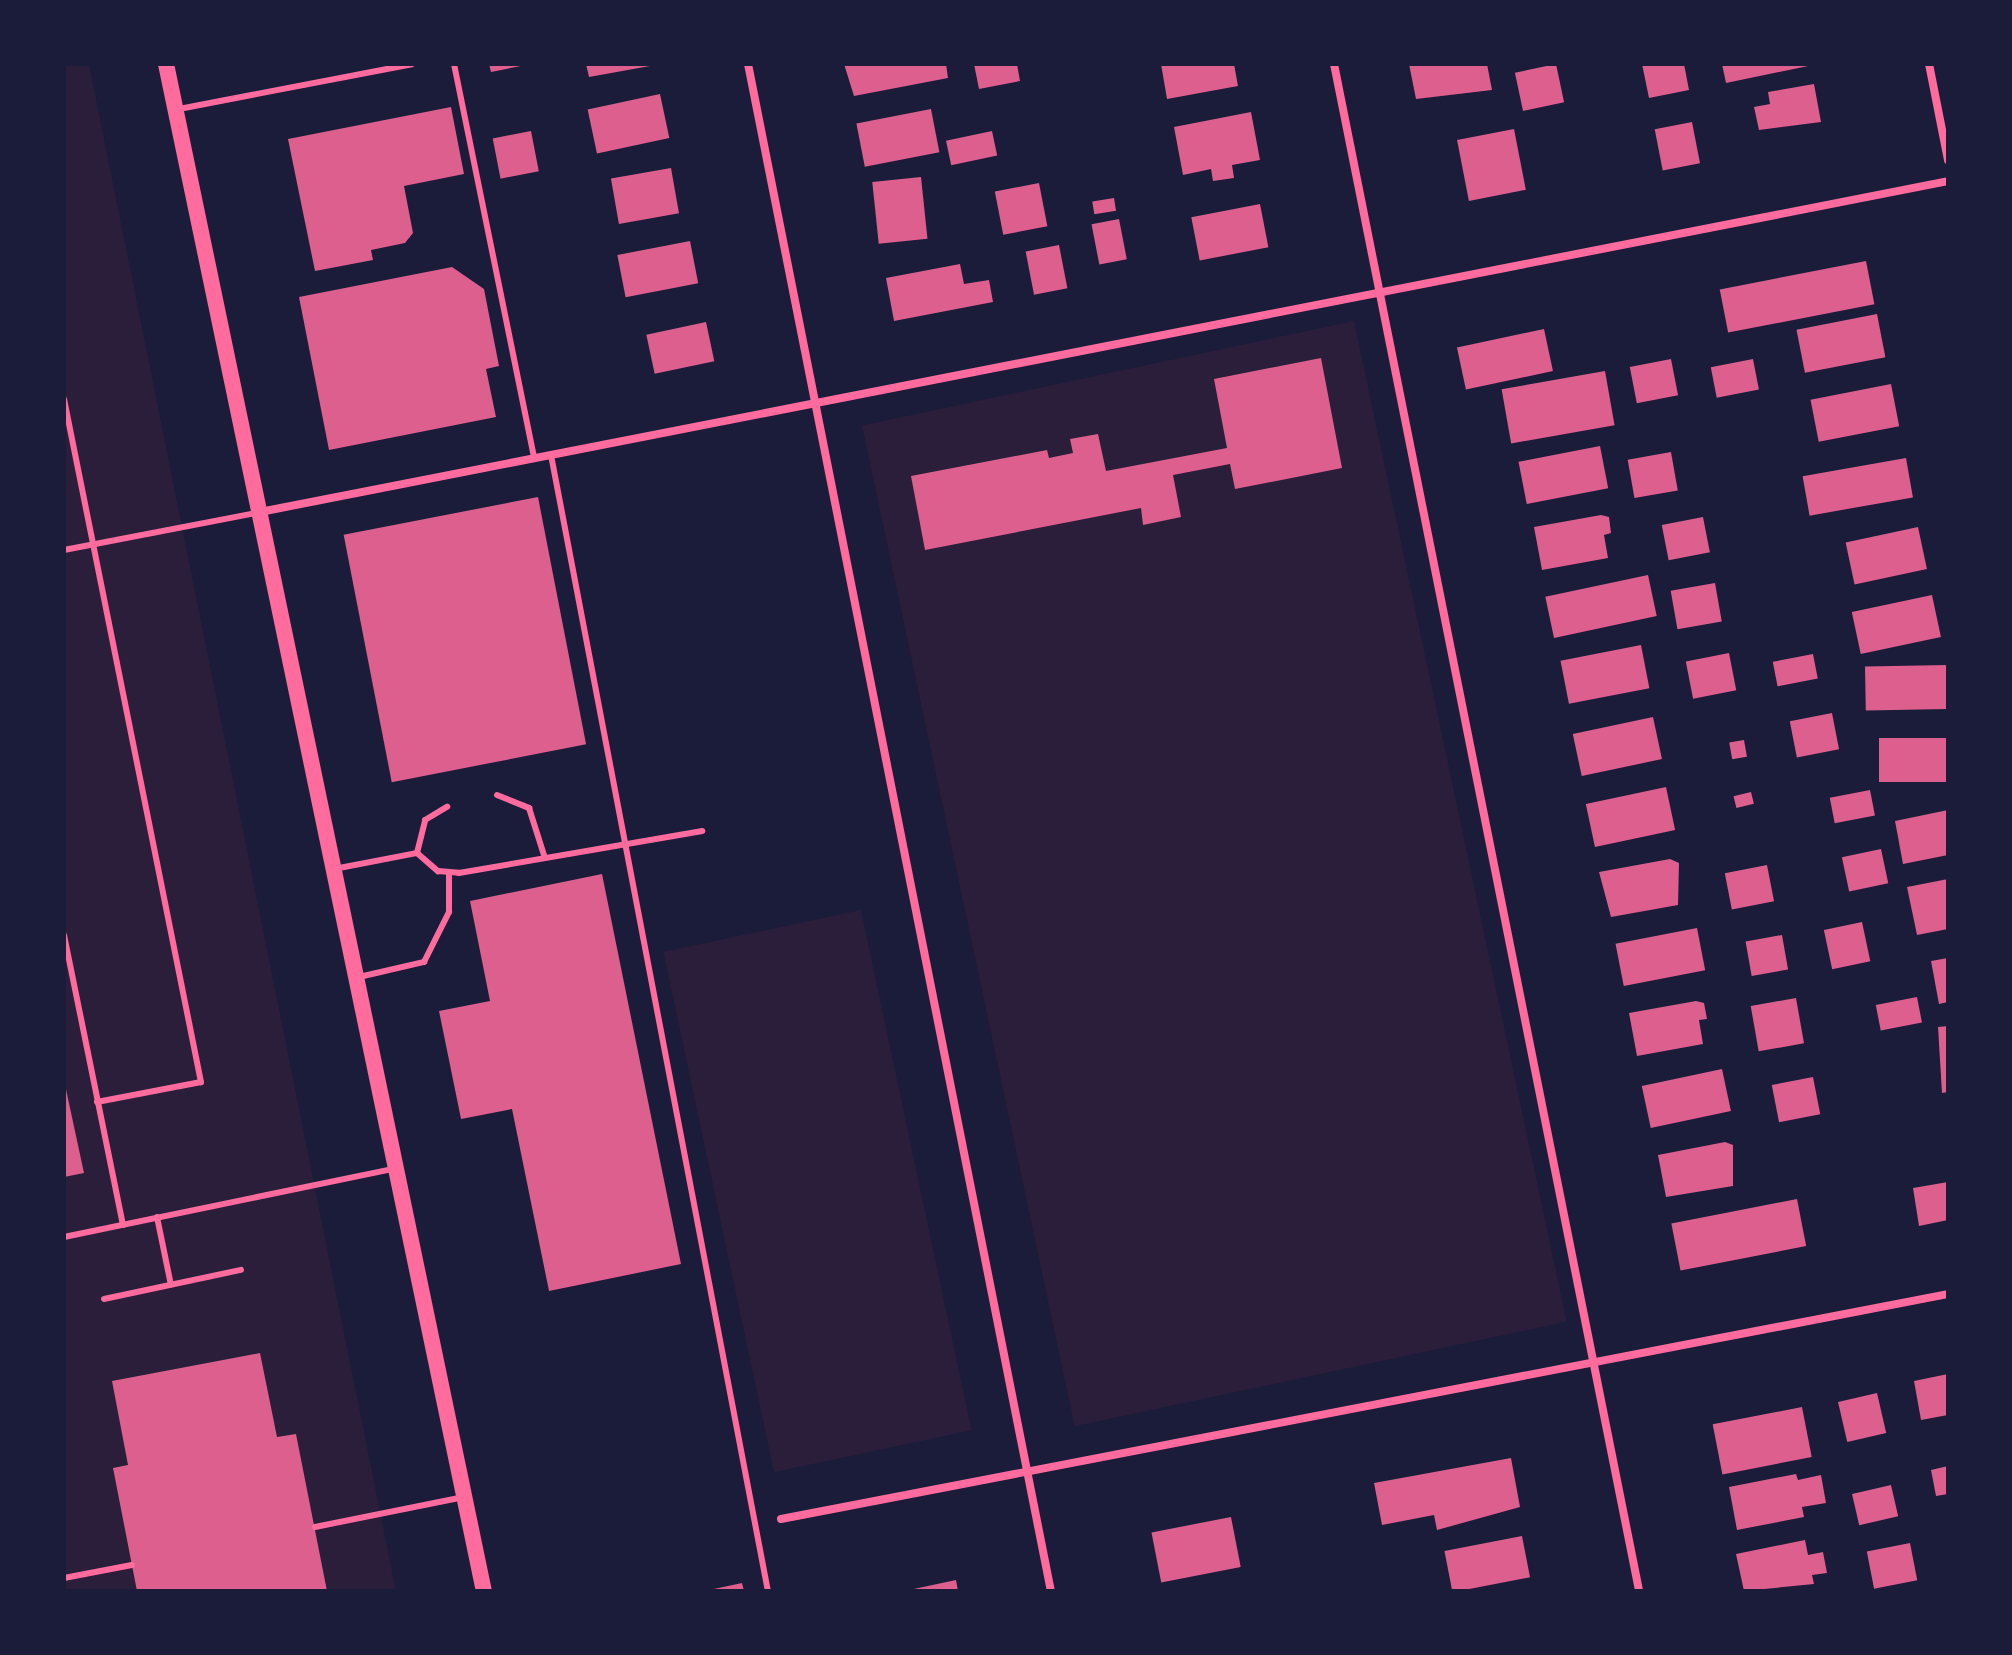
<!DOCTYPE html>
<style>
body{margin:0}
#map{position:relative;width:2012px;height:1655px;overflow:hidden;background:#1b1b3a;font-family:"Alegreya Sans",sans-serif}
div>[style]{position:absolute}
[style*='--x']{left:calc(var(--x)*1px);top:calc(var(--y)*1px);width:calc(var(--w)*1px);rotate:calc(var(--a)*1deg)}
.green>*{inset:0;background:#2a1e3b;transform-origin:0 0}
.building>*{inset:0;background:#dd5f8e;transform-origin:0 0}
.service>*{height:6px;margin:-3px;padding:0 3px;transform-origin:3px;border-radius:3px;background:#ff6b9d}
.minor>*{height:8px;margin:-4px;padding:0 4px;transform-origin:4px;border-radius:4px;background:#ff6b9d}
.secondary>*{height:16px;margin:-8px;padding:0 8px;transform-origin:8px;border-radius:8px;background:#ff6b9d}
span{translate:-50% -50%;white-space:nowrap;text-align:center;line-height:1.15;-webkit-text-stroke:6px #1b1b3a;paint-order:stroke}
.frame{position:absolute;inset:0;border:66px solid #1b1b3a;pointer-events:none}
</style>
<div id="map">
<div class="green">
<i style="clip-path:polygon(64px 64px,89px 64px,396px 1591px,64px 1591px)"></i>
<i style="left:1354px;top:321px;width:1023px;height:503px;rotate:78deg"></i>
<i style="left:861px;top:910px;width:532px;height:202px;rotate:78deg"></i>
</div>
<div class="building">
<i style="clip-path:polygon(489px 64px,525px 64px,526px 65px,491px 72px)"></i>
<i style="clip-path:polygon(586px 64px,650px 64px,650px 66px,589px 77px)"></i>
<i style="clip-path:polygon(844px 64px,946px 64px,948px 78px,854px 96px)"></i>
<i style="clip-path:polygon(974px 64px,1017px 64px,1020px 81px,979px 89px)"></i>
<i style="clip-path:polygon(1161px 64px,1234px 64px,1238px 86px,1167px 99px)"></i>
<i style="clip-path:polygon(1409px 64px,1487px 64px,1492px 90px,1416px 99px)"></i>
<i style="left:1556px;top:64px;width:39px;height:42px;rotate:78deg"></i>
<i style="clip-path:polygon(1642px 64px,1684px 64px,1689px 90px,1649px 98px)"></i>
<i style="clip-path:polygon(1722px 64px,1813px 64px,1813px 65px,1726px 83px)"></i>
<i style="clip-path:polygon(1814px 84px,1821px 122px,1759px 130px,1754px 107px,1770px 104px,1768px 92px)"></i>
<i style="left:660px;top:94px;width:45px;height:74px;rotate:78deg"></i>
<i style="clip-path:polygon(451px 107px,464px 174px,404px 186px,413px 233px,405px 243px,371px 250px,373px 260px,315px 271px,288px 139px)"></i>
<i style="left:931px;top:109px;width:44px;height:76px;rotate:79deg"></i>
<i style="clip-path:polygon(1251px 112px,1260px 160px,1232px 165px,1234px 178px,1213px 181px,1211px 169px,1183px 175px,1174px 127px)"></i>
<i style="left:1692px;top:122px;width:42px;height:38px;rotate:79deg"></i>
<i style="left:1514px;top:129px;width:62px;height:58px;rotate:79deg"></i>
<i style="left:531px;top:131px;width:41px;height:39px;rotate:79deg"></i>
<i style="left:992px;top:131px;width:25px;height:47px;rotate:78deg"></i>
<i style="left:671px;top:168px;width:46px;height:61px;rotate:80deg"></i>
<i style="left:921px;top:177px;width:62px;height:49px;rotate:84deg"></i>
<i style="left:1039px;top:183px;width:44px;height:45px;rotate:79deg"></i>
<i style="left:1114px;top:198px;width:13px;height:22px;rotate:81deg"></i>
<i style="left:1260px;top:204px;width:44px;height:70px;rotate:79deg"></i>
<i style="left:1119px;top:219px;width:41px;height:28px;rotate:79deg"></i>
<i style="left:690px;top:241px;width:43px;height:74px;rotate:79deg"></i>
<i style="left:1059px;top:245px;width:44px;height:34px;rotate:79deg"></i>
<i style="left:1866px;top:261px;width:44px;height:149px;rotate:79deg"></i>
<i style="clip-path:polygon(960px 264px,964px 284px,989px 280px,993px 302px,894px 321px,886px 278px)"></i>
<i style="clip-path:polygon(452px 267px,484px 289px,499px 366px,486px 369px,496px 417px,329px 450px,299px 297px)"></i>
<i style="left:1877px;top:314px;width:44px;height:82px;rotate:79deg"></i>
<i style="left:706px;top:322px;width:40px;height:61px;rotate:78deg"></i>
<i style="left:1544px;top:329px;width:43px;height:89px;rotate:78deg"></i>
<i style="clip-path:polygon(1321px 358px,1342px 468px,1235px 489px,1230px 464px,1173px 475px,1181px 517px,1143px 525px,1141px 508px,925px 550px,911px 476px,1047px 450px,1049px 458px,1073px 453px,1070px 439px,1098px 434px,1106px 471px,1227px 448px,1214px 379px)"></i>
<i style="left:1671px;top:359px;width:37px;height:42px;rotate:79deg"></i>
<i style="left:1753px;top:359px;width:31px;height:43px;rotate:79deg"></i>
<i style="left:1605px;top:371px;width:55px;height:105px;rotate:80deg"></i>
<i style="left:1891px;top:384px;width:43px;height:82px;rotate:79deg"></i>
<i style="left:1600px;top:446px;width:43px;height:83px;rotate:79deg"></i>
<i style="left:1671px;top:452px;width:39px;height:44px;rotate:80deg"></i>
<i style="left:1906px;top:458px;width:40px;height:105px;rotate:80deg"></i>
<i style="left:538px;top:497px;width:252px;height:198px;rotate:79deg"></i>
<i style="clip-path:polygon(1601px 515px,1609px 517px,1611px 533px,1604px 535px,1608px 558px,1542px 570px,1534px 527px)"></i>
<i style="left:1703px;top:517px;width:36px;height:42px;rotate:79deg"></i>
<i style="left:1918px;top:527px;width:43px;height:74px;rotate:78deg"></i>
<i style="left:1648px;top:575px;width:42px;height:105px;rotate:78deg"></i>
<i style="left:1715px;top:583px;width:39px;height:45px;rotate:80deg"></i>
<i style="left:1932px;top:595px;width:43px;height:82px;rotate:78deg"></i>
<i style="left:1641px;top:645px;width:44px;height:82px;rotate:79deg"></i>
<i style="left:1729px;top:653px;width:38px;height:44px;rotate:79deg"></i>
<i style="left:1813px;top:654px;width:25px;height:41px;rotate:79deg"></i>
<i style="left:1947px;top:665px;width:44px;height:82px;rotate:89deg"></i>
<i style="left:1832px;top:713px;width:37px;height:43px;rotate:79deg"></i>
<i style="left:1653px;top:717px;width:43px;height:82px;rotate:78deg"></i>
<i style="left:1948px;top:738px;width:44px;height:69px;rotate:90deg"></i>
<i style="left:1744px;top:740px;width:17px;height:15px;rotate:80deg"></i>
<i style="left:1666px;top:787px;width:44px;height:82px;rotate:78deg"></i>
<i style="left:1870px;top:790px;width:26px;height:41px;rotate:79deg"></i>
<i style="left:1751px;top:792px;width:12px;height:18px;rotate:76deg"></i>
<i style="clip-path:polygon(1948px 810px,1948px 855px,1903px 864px,1895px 821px)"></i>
<i style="left:1881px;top:849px;width:35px;height:40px;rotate:78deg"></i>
<i style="clip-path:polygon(1670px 859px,1679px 863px,1678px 905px,1611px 917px,1599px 872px)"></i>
<i style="left:1767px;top:865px;width:37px;height:43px;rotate:79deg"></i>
<i style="clip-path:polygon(602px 874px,681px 1264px,549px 1291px,512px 1109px,461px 1119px,439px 1011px,490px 1001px,470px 901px)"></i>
<i style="clip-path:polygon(1948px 879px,1948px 929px,1917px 935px,1907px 887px)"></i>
<i style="left:1862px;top:922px;width:40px;height:39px;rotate:78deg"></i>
<i style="left:1697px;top:928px;width:43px;height:83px;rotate:79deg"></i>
<i style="left:1782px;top:935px;width:35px;height:37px;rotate:80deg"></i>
<i style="clip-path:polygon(1948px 958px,1948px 1002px,1939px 1004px,1931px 961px)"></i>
<i style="left:1917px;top:997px;width:26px;height:42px;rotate:79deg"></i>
<i style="left:1796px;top:998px;width:46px;height:46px;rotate:80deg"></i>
<i style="clip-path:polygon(1696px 1001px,1704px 1003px,1707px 1019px,1699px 1020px,1703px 1044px,1637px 1056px,1629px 1013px)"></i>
<i style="clip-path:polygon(1948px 1026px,1948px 1092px,1942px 1093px,1938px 1027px)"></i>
<i style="left:1722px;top:1069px;width:43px;height:82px;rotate:78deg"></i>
<i style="left:1813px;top:1077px;width:38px;height:42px;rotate:79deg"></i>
<i style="clip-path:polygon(64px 1080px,84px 1173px,64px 1177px)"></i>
<i style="clip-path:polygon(1725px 1142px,1733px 1145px,1733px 1186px,1666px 1197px,1658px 1155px)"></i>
<i style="clip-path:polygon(1948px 1182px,1948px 1220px,1919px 1226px,1913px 1188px)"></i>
<i style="left:1797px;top:1199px;width:48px;height:128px;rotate:79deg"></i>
<i style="clip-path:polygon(260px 1353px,277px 1437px,296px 1434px,327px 1591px,137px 1591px,113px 1468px,128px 1465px,112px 1381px)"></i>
<i style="clip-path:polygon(1948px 1374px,1948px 1415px,1921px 1420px,1914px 1381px)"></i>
<i style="left:1877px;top:1393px;width:41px;height:40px;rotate:77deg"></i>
<i style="left:1802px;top:1407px;width:51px;height:91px;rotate:79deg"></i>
<i style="clip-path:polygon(1511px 1458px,1520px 1507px,1437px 1530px,1434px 1515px,1382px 1525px,1374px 1483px)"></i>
<i style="clip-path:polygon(1948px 1466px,1948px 1494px,1936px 1496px,1931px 1470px)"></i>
<i style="clip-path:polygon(1796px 1474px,1798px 1480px,1821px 1475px,1826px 1503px,1802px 1507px,1804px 1517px,1737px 1530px,1729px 1487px)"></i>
<i style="left:1891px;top:1485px;width:32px;height:40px;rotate:77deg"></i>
<i style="left:1231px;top:1517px;width:51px;height:81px;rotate:79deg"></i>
<i style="left:1522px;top:1536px;width:42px;height:79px;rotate:79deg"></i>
<i style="clip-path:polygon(1805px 1540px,1808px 1555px,1823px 1552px,1827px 1573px,1812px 1575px,1814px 1584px,1744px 1591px,1736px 1554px)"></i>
<i style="left:1910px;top:1543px;width:38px;height:44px;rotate:79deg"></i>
<i style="clip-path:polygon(956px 1580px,958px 1591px,909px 1591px,909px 1590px)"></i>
<i style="clip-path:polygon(742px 1583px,744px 1591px,709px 1591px,709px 1590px)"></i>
</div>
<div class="service">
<i style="--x:454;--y:64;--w:402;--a:78.5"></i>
<i style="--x:179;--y:109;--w:237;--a:-10.9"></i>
<i style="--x:64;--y:399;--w:697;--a:78.66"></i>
<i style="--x:201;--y:1082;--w:106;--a:169.1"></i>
<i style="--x:551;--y:455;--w:1157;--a:79.19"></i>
<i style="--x:64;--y:550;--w:197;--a:-10.9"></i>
<i style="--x:497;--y:795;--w:35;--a:22"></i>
<i style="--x:529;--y:808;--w:52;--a:72.3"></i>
<i style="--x:417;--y:853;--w:28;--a:41"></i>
<i style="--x:438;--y:871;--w:21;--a:5"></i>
<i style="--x:459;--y:873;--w:247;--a:-9.8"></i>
<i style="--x:417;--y:853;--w:34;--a:-76"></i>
<i style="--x:425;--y:820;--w:26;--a:-31"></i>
<i style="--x:334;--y:869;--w:85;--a:-10.9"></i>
<i style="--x:64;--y:935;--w:296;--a:78.5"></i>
<i style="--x:359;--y:977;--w:67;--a:-13"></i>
<i style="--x:424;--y:962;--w:56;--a:-63.4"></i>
<i style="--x:449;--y:912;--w:39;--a:-90"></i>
<i style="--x:157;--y:1217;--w:69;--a:78.4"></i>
<i style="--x:64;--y:1237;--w:335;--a:-11.7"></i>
<i style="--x:104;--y:1299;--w:140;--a:-12"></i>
<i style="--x:315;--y:1527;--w:152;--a:-11.4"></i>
<i style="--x:64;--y:1578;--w:69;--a:-10.8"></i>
</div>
<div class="minor">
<i style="--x:748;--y:64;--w:1557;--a:78.78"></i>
<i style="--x:1334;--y:64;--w:1557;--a:78.7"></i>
<i style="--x:1929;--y:64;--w:98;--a:78.8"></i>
<i style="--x:260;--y:512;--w:1720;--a:-11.09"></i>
<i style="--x:781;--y:1519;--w:1188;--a:-10.91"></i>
</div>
<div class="secondary">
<i style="--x:166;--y:64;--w:1560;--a:78.24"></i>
</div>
<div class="frame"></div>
</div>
